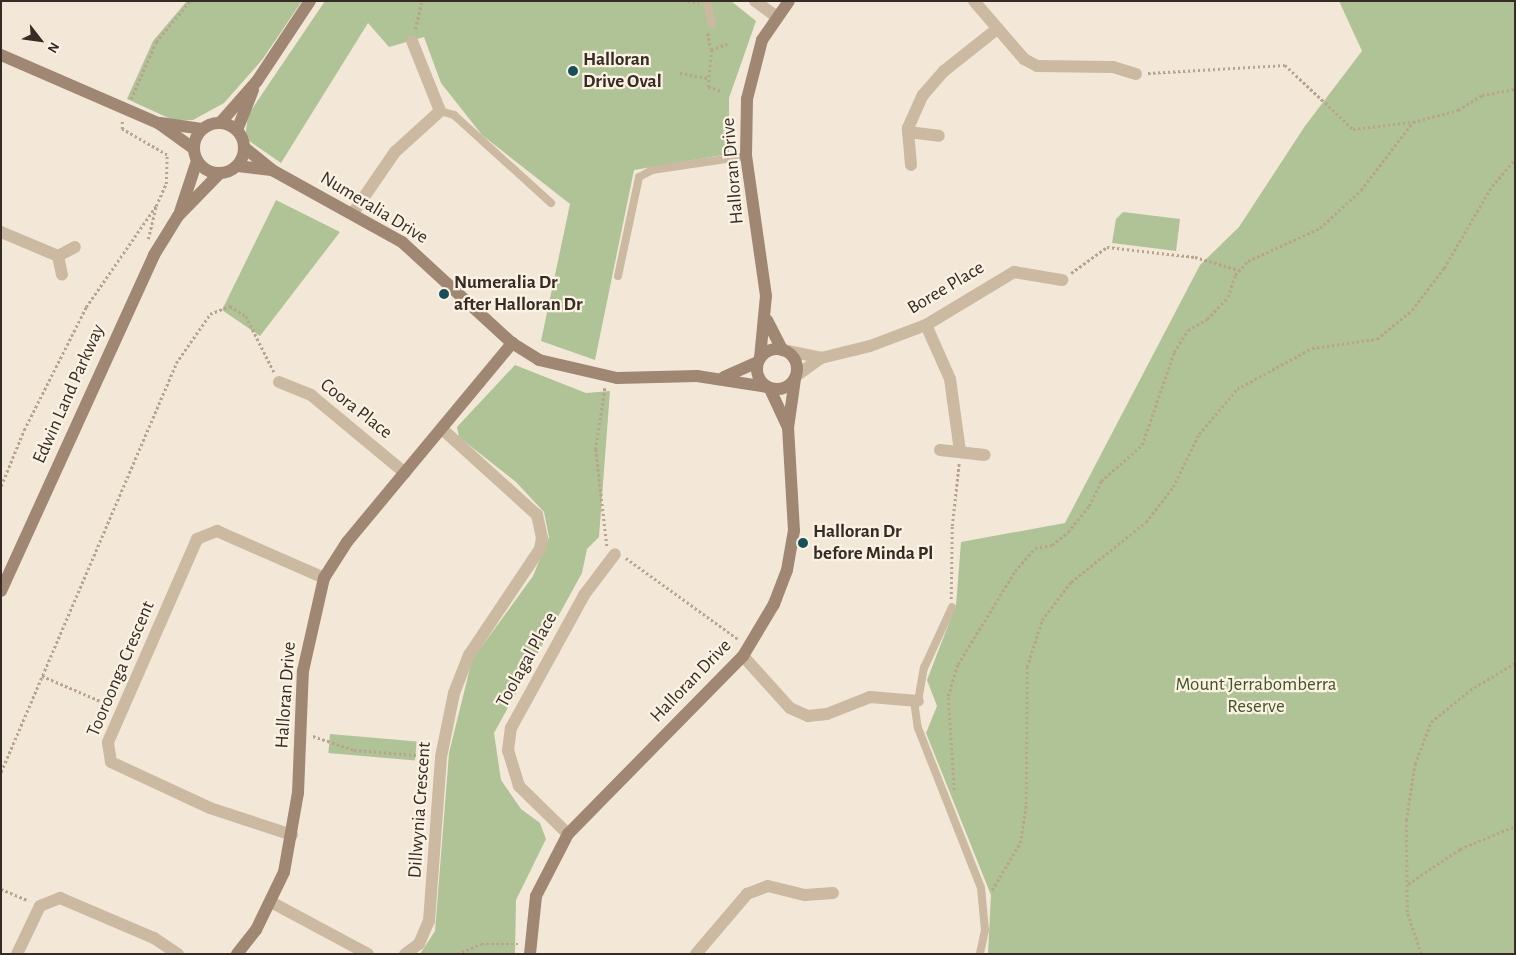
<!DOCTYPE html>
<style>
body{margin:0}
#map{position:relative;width:1516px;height:955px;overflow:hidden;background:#f3e8d7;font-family:"Alegreya Sans",sans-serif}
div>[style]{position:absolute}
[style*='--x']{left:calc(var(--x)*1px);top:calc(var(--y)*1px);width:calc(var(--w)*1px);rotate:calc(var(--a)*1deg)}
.green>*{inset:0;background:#b0c396;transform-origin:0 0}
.path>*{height:2.5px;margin-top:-1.25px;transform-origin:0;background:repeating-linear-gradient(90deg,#b8a38c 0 2.5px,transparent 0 5px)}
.lane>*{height:8px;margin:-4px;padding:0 4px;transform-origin:4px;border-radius:4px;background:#ccb9a2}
.street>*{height:12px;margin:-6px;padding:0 6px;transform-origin:6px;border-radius:6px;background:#ccb9a2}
.secondary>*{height:12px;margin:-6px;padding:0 6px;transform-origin:6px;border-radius:6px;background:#a08773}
.secondary>.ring{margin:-6px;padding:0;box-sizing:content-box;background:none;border:12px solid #a08773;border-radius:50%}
.dots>*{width:14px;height:14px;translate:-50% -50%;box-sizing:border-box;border:2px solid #fbf2e3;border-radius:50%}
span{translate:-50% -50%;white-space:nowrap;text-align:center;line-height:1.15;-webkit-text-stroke:4.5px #fbf2e3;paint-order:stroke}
.poi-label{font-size:19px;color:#362c25;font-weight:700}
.left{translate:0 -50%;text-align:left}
.street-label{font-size:19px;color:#362c25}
.park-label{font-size:19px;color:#415627}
.frame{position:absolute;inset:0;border:2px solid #362c25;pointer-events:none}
.north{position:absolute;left:15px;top:15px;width:50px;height:50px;-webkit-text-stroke:4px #fbf2e3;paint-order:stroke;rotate:120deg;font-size:14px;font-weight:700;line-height:20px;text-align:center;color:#362c25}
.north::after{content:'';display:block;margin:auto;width:18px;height:22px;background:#362c25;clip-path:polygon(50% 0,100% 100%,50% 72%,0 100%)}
</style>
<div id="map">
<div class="green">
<i style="clip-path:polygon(187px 1px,302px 1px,262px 60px,224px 103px,193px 120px,175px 121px,127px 99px,153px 41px)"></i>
<i style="clip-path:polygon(325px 1px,731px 1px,756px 21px,729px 98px,729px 154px,634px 170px,595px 360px,541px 341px,570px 204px,482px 135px,441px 83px,424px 37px,389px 47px,368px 23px,281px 163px,245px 138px,248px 115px)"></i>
<i style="clip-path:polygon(1339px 1px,1515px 1px,1515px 954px,988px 954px,991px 895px,926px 733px,937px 706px,927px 680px,956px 605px,961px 542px,1065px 523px,1200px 265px,1239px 227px,1305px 126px,1362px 51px)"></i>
<i style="clip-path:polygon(276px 200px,340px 232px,260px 336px,222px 310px)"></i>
<i style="clip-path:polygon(1123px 212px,1180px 219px,1176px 251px,1112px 243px,1116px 219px)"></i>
<i style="clip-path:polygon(515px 365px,586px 393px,610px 391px,599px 537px,587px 549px,582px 573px,494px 733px,501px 780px,521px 809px,540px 823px,546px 839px,516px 900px,515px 954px,420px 954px,435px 931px,449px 753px,472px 660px,533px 576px,549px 537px,544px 512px,516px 482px,459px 437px,457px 427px)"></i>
<i style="left:330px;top:734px;width:87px;height:19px;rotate:5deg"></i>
</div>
<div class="path">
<i style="--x:688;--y:1;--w:11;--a:10"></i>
<i style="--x:415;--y:29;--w:29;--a:-76"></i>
<i style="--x:708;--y:33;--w:16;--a:79"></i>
<i style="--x:680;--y:73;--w:29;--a:10"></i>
<i style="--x:1148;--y:73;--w:137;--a:-3.3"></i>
<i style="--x:1285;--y:65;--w:93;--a:43.3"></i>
<i style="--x:1353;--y:129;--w:60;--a:-6.7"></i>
<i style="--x:720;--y:91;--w:13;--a:-162"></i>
<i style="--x:708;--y:87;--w:38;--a:-85"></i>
<i style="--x:711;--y:49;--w:17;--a:-17"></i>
<i style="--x:131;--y:99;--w:62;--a:-66.3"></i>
<i style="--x:156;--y:42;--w:53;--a:-50.3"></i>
<i style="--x:148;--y:239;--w:32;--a:-76"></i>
<i style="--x:1071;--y:273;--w:44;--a:-35.8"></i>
<i style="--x:1107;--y:247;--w:89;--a:6.5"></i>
<i style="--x:1195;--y:257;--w:46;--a:16.5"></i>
<i style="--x:605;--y:388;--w:62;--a:98.4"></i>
<i style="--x:596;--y:449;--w:98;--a:83.5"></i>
<i style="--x:1;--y:486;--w:61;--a:-67.7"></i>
<i style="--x:24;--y:430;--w:138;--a:-63.2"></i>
<i style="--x:86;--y:307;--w:123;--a:-55.3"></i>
<i style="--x:156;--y:206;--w:24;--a:-66"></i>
<i style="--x:166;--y:184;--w:29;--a:-88"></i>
<i style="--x:167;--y:155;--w:52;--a:-150"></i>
<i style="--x:122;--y:129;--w:8;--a:-90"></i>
<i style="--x:626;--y:558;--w:138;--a:35.9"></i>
<i style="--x:951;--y:599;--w:73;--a:-89.2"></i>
<i style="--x:952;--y:526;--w:63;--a:-83.7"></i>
<i style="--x:42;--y:676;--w:76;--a:23.2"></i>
<i style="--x:313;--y:736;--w:43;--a:18.9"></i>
<i style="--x:354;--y:750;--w:75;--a:4.6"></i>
<i style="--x:1;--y:772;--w:445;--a:-66.8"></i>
<i style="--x:176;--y:363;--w:60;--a:-55.2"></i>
<i style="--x:210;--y:314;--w:22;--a:-22"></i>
<i style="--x:230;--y:306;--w:19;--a:32"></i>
<i style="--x:246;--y:316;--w:63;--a:63.4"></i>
<i style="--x:954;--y:790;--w:94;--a:-93.7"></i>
<i style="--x:948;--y:696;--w:34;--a:-73"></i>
<i style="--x:958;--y:664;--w:109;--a:-58.5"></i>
<i style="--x:1015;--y:571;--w:30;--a:-49"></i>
<i style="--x:1035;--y:548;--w:17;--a:-10"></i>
<i style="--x:1052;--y:545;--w:21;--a:-39"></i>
<i style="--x:1068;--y:532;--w:33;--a:-51"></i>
<i style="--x:1089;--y:506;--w:28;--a:-64"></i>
<i style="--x:1101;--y:481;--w:55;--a:-41.3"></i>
<i style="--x:1142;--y:445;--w:98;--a:-71"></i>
<i style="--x:1174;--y:352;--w:26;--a:-58"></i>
<i style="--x:1188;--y:330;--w:22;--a:-30"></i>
<i style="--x:1207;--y:319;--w:30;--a:-46"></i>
<i style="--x:1228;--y:297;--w:23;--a:-72"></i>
<i style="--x:1235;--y:275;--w:19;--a:-47"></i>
<i style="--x:1248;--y:261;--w:79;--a:-24.6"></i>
<i style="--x:1320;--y:228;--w:56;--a:-42.8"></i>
<i style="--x:1361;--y:190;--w:86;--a:-52.6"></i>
<i style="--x:1413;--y:122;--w:47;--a:-14.9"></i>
<i style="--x:1458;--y:110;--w:28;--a:-32"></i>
<i style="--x:1482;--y:95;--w:34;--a:-10"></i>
<i style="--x:1408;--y:884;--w:63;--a:-33.9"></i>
<i style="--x:1460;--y:849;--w:60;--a:-22.7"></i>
<i style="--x:1;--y:889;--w:30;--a:23"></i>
<i style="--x:992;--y:890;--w:55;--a:-59.2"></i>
<i style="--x:1020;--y:843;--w:39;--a:-81"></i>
<i style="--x:1026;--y:804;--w:137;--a:-89.6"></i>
<i style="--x:1027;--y:667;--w:49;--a:-72.3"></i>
<i style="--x:1042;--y:620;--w:48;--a:-52.7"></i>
<i style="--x:1071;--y:582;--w:96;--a:-38.7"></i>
<i style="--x:1146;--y:522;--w:44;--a:-52.4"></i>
<i style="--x:1173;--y:487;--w:59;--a:-63.9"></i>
<i style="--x:1199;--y:434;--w:59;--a:-49.8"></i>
<i style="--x:1237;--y:389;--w:85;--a:-28.7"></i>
<i style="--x:1312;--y:348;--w:66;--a:-7.9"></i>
<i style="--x:1377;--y:339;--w:45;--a:-39.6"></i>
<i style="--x:1412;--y:310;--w:53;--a:-52.7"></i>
<i style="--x:1444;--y:268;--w:95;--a:-59.7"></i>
<i style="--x:1492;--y:186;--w:35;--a:-49"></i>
<i style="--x:457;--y:954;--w:26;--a:-23"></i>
<i style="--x:481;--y:944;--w:37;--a:0"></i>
<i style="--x:1421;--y:954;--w:44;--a:-108.4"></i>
<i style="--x:1407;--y:912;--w:92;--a:-90.6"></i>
<i style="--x:1406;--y:820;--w:57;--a:-80.9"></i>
<i style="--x:1415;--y:764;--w:45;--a:-69.1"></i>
<i style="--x:1431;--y:722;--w:50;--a:-39.4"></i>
<i style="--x:1470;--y:690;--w:52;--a:-31"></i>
</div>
<div class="lane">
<i style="--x:707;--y:1;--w:24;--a:78"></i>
<i style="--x:440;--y:111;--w:15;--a:16"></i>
<i style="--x:454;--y:115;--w:131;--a:42.2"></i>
<i style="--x:618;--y:276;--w:101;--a:-78"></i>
<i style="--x:639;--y:177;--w:15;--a:-28"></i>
<i style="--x:652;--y:170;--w:95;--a:-8.5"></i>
<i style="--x:914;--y:701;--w:27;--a:82"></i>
<i style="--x:918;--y:728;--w:172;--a:68.5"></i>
<i style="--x:981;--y:888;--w:42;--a:84.6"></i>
<i style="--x:985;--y:930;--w:25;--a:102"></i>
<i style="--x:918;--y:701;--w:34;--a:-80"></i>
<i style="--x:924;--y:668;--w:67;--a:-65.3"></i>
</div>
<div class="street">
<i style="--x:755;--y:1;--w:27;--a:36"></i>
<i style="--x:974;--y:1;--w:77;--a:49.2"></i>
<i style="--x:1024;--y:59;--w:15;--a:28"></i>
<i style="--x:1037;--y:66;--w:76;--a:0.8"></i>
<i style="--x:1113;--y:67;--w:24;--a:17"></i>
<i style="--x:908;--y:132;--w:31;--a:7"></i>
<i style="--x:911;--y:165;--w:37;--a:-95"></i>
<i style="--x:908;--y:128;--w:36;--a:-66"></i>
<i style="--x:923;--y:95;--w:32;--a:-49"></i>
<i style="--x:944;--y:71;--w:68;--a:-38.4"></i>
<i style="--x:353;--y:213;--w:74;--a:-55.5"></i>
<i style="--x:395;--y:152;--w:61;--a:-42.3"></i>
<i style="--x:440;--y:111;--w:75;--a:-111.8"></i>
<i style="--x:1;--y:232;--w:62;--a:22.8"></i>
<i style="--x:58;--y:256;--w:19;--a:78"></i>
<i style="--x:58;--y:256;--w:19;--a:-28"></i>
<i style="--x:926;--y:325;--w:59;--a:66"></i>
<i style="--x:950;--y:379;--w:73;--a:82.1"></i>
<i style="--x:784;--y:350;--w:38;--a:12"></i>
<i style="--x:821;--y:358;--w:50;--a:-13.8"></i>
<i style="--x:870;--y:346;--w:60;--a:-20.6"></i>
<i style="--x:926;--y:325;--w:103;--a:-31.1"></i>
<i style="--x:1014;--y:272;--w:49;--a:9.5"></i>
<i style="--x:796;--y:376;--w:31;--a:-36"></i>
<i style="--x:279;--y:382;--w:35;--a:22"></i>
<i style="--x:311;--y:395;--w:122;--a:39.7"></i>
<i style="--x:940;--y:450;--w:45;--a:6.3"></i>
<i style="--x:743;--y:656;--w:70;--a:47.9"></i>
<i style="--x:790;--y:708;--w:20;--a:24"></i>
<i style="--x:808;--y:716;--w:19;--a:-6"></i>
<i style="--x:827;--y:714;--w:46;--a:-21.6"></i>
<i style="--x:870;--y:697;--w:48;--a:4.8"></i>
<i style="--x:568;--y:834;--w:69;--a:-135.6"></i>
<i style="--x:519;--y:786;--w:37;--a:-107"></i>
<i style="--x:508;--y:751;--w:23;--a:-83"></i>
<i style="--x:511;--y:728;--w:152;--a:-61.2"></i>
<i style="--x:584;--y:595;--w:51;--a:-52.9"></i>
<i style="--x:292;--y:835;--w:86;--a:-161.8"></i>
<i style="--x:210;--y:808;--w:109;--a:-155.1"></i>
<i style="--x:111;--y:762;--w:20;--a:-99"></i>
<i style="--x:108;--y:742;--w:222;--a:-66.3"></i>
<i style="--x:197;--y:539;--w:22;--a:-22"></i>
<i style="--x:217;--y:531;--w:117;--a:23.7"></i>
<i style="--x:271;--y:902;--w:110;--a:28.2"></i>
<i style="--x:17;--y:954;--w:53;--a:-64.4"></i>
<i style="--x:40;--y:906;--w:22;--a:-22"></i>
<i style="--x:60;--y:898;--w:102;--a:23.1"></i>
<i style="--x:154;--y:938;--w:29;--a:34"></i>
<i style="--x:405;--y:954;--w:17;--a:-36"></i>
<i style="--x:419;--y:944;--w:25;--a:-67"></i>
<i style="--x:429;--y:921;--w:164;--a:-85.8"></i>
<i style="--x:441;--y:757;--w:65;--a:-78.5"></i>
<i style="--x:454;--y:693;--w:41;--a:-68.5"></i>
<i style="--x:469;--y:655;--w:128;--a:-56.2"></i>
<i style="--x:540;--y:549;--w:11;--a:-80"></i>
<i style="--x:542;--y:538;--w:24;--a:-102"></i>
<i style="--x:537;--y:515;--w:128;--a:-137.8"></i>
<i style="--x:696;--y:954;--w:79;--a:-49.6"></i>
<i style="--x:747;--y:894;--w:22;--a:-21"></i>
<i style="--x:768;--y:886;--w:38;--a:14"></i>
<i style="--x:805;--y:895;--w:28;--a:-4"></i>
</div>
<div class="secondary">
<i style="--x:1;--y:55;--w:171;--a:23.4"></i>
<i style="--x:158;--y:123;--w:44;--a:35.8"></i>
<i class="ring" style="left:194px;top:123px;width:38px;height:38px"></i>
<i style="--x:160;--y:123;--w:42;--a:8.1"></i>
<i style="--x:220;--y:123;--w:56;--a:-48.6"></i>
<i style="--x:257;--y:81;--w:96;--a:-56.5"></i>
<i style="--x:237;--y:130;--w:43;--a:-68.2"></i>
<i style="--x:245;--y:148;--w:35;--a:39"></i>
<i style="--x:272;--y:170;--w:149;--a:29"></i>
<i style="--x:402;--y:242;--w:149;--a:42.6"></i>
<i style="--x:512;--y:343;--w:32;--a:32"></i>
<i style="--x:539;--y:360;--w:80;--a:13"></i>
<i style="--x:617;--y:378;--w:80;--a:-1.4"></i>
<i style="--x:697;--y:376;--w:71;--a:8.9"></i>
<i style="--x:238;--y:166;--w:34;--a:7"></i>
<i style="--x:180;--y:212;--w:54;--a:-71.6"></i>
<i style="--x:767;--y:320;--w:34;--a:63"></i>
<i class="ring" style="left:757px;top:349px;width:28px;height:28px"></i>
<i style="--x:760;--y:358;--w:62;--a:-84.5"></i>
<i style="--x:766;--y:296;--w:141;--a:-98.1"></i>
<i style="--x:746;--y:156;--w:57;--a:-89"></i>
<i style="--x:747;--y:99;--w:61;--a:-75.7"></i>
<i style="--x:762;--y:40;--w:47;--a:-55.3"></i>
<i style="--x:724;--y:377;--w:37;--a:-24"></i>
<i style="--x:770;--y:389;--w:40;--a:65"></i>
<i style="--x:1;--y:591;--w:369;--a:-65.5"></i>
<i style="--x:154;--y:255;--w:46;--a:-58.4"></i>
<i style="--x:178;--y:216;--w:59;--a:-45.7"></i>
<i style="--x:237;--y:954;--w:31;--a:-52"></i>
<i style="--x:256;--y:930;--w:64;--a:-64.2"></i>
<i style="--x:284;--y:872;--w:80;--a:-80"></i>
<i style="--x:298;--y:793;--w:122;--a:-87.7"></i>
<i style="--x:303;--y:671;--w:95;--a:-77.3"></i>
<i style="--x:324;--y:578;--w:43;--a:-57.4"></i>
<i style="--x:347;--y:542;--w:259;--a:-50.3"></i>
<i style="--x:530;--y:954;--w:58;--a:-84.1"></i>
<i style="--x:536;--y:896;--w:70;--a:-62.7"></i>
<i style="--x:568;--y:834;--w:250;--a:-45.5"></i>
<i style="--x:743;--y:656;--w:61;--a:-59.2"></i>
<i style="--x:774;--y:604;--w:36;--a:-69"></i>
<i style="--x:787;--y:570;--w:40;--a:-80"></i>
<i style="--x:794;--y:531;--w:103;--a:-93.3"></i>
<i style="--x:788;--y:428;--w:49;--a:-81.9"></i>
</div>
<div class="dots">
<i style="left:573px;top:71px;background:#17505b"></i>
<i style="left:444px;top:294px;background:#17505b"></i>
<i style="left:803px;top:543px;background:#17505b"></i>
</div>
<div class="poi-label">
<span class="left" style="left:583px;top:71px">Halloran<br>Drive Oval</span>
<span class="left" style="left:454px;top:294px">Numeralia Dr<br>after Halloran Dr</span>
<span class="left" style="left:813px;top:543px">Halloran Dr<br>before Minda Pl</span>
</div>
<div class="street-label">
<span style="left:733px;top:171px;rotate:-95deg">Halloran Drive</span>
<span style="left:374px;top:208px;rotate:31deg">Numeralia Drive</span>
<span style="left:946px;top:288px;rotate:-31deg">Boree Place</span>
<span style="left:69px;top:394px;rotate:-66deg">Edwin Land Parkway</span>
<span style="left:356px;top:409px;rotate:38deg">Coora Place</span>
<span style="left:527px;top:660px;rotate:-61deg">Toolagal Place</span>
<span style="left:121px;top:669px;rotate:-67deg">Tooroonga Crescent</span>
<span style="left:691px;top:681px;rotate:-46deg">Halloran Drive</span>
<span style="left:286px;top:695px;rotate:-86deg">Halloran Drive</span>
<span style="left:420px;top:810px;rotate:-86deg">Dillwynia Crescent</span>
</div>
<div class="park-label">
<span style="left:1256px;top:696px">Mount Jerrabomberra<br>Reserve</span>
</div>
<div class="frame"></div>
<div class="north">N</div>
</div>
